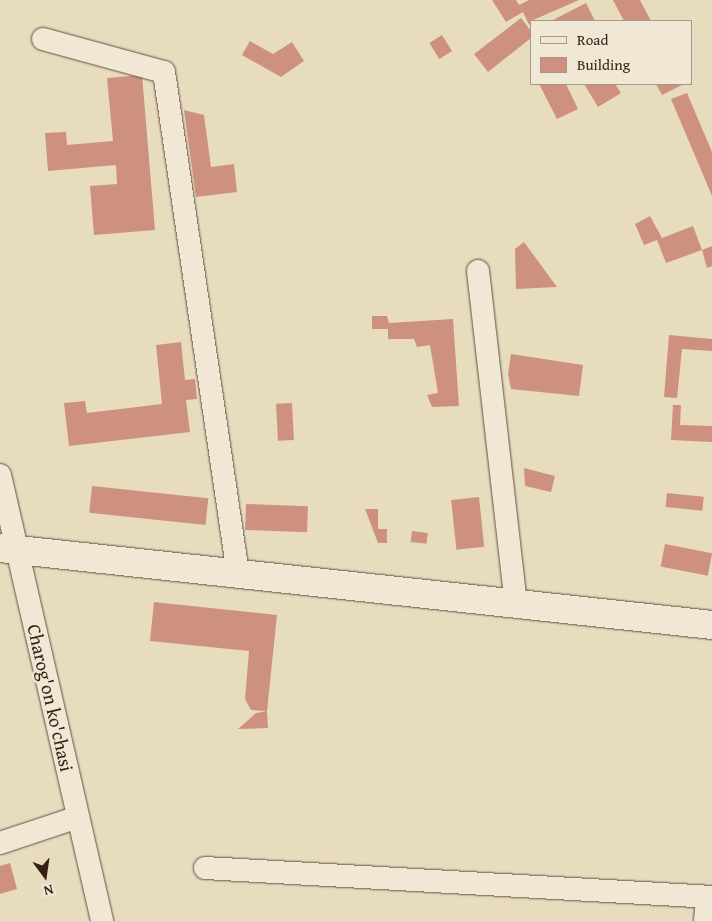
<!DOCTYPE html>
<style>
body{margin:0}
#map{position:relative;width:712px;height:921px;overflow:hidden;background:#e8dcbf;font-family:"Gentium Book Plus",serif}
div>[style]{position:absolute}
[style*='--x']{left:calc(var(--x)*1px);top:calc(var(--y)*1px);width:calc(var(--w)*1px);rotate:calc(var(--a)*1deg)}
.building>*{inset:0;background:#cf917f;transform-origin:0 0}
.roads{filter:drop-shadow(0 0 1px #634e40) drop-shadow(0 0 1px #634e40)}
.street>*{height:22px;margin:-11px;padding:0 11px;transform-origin:11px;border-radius:11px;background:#f0e8d5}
.secondary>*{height:28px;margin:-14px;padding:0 14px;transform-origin:14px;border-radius:14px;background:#f0e8d5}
span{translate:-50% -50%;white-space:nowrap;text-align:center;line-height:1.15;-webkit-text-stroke:4.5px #f0e8d5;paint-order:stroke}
.street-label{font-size:19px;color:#371f15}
.legend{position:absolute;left:530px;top:20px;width:162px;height:65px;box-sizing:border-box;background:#f0e8d5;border:1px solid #a69888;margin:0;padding:6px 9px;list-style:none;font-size:15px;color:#371f15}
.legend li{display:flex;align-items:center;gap:10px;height:25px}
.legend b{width:25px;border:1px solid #a69888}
.north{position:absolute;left:20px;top:851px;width:50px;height:50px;-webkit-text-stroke:4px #f0e8d5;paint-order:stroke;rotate:166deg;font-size:14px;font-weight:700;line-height:20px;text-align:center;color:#371f15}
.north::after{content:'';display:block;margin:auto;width:18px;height:22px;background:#371f15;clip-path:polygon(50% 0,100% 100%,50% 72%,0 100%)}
</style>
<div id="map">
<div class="building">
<i style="clip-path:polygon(492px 0,516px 0,519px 5px,529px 0,579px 0,531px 21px,529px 25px,523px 12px,506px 22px)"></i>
<i style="clip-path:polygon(613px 0,640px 0,651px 21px,624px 21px)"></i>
<i style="clip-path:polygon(586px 3px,595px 21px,553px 21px,553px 20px)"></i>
<i style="clip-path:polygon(521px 18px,531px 31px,531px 38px,488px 72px,474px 54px)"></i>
<i style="left:442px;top:35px;width:19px;height:15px;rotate:58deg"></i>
<i style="clip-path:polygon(250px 41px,273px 54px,292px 42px,304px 61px,281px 77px,242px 55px)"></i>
<i style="clip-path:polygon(142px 75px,155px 230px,94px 235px,90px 186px,117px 184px,116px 165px,48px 171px,45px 133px,66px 132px,67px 145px,113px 141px,107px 78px)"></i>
<i style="clip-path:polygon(539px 84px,566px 84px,578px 109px,557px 119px)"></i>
<i style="clip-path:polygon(584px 84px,615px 84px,621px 93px,598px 107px)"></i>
<i style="clip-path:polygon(656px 84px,684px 84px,662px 95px)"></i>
<i style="clip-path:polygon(687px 93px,712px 152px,712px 196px,671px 99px)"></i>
<i style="clip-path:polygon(184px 110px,204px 115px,211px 167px,234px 164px,237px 192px,196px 197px)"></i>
<i style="clip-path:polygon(650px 216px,662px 238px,693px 226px,702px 250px,666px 263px,657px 240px,644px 245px,635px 224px)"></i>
<i style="clip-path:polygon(524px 242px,557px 287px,516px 289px,515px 249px)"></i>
<i style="clip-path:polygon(712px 246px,712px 266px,707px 268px,702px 250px)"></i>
<i style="clip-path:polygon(372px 316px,387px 316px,389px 323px,453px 319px,459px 406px,432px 407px,427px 395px,438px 393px,430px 345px,417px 347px,414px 339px,388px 339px,388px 329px,372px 329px)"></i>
<i style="clip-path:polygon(669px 335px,712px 339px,712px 351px,682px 349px,677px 398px,664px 397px)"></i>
<i style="clip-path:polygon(181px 342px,185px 380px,195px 379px,197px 399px,186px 400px,190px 432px,69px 446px,64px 403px,85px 401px,87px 413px,162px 404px,156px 345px)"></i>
<i style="clip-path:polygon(511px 354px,583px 365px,579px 396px,511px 389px,508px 374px)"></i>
<i style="left:292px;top:403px;width:37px;height:16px;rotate:87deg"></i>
<i style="clip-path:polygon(673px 405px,681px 405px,680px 425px,712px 426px,712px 442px,671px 440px)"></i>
<i style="clip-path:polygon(524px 468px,555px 476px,551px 492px,525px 486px)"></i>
<i style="left:92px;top:486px;width:117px;height:27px;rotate:6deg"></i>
<i style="left:667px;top:493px;width:37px;height:14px;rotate:6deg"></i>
<i style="left:479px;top:497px;width:50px;height:28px;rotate:84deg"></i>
<i style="left:246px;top:504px;width:62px;height:26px;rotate:2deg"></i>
<i style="clip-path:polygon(365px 509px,378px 509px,378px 529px,387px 529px,387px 543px,378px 543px)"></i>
<i style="left:412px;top:531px;width:16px;height:11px;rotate:7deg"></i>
<i style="left:665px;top:544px;width:48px;height:23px;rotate:11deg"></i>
<i style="clip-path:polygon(154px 602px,277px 615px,267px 711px,251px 710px,245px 699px,249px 651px,150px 641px)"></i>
<i style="clip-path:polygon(267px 711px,268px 728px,238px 729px,256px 713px)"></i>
<i style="clip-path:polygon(10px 863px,17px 889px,0 894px,0 866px)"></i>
</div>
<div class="roads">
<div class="street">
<i style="--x:43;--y:39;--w:125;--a:15.3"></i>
<i style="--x:164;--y:72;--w:507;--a:81.61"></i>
<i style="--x:478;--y:271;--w:335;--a:83.5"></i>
<i style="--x:0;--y:475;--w:458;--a:77.1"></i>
<i style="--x:0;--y:843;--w:82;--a:-18.4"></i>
<i style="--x:205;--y:868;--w:508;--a:3.27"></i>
<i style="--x:705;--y:921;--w:24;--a:-85"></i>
</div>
<div class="secondary">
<i style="--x:0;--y:548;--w:716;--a:6.17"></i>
</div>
</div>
<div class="street-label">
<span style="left:50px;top:698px;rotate:77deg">Charog'on ko'chasi</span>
</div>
<ul class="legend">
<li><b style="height:6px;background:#f0e8d5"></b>Road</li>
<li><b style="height:14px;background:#cf917f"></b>Building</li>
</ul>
<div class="north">N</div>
</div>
